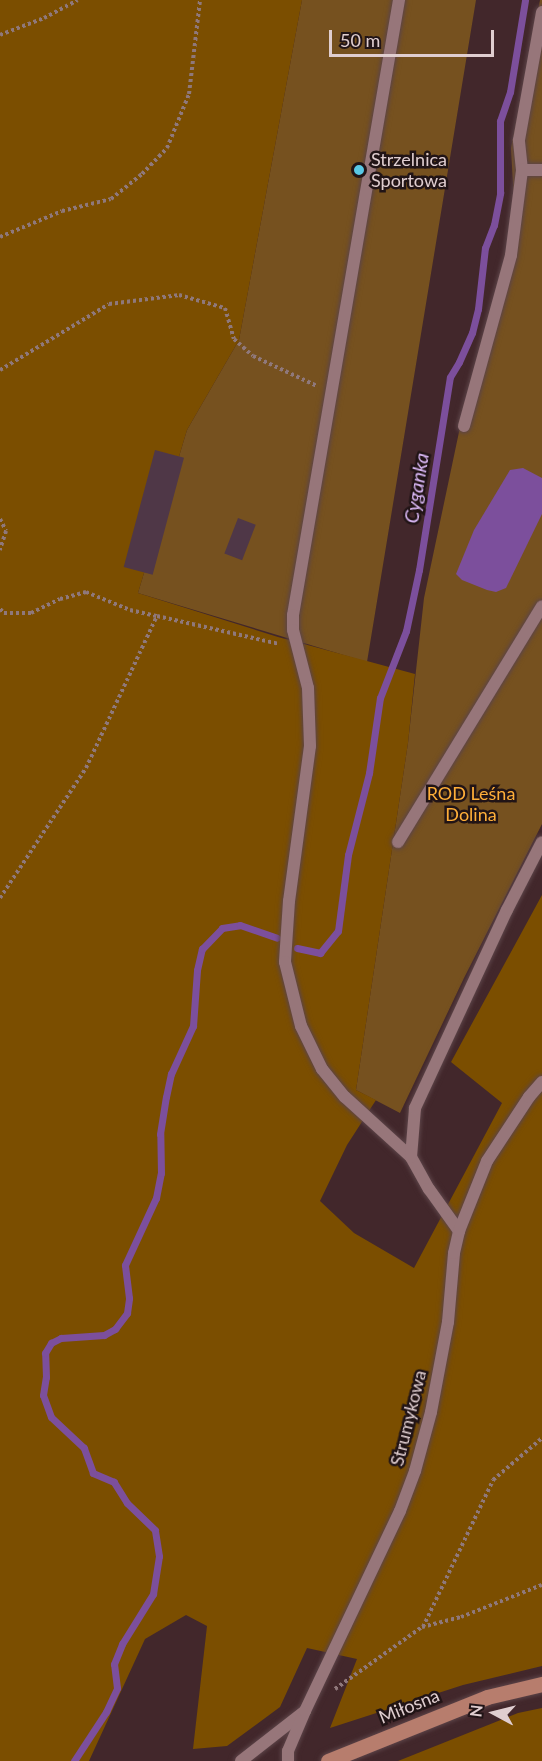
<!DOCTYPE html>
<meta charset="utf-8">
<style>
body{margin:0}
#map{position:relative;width:542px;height:1761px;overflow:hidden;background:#42272b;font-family:Lato,sans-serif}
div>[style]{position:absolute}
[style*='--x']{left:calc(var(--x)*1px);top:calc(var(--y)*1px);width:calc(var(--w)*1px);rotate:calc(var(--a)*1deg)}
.green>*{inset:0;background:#76511f}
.forest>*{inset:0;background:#7b4e00}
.water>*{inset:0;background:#7c4f9c}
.stream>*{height:7px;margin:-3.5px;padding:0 3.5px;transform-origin:3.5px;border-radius:3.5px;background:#7c4f9c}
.building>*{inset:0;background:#4f3747;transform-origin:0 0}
.path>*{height:4px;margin-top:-2px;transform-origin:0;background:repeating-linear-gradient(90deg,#8f787b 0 3px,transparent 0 6px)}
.roads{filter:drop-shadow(0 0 2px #5c4448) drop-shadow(0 0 2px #5c4448)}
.lane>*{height:12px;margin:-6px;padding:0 6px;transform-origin:6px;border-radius:6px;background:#97767a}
.street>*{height:12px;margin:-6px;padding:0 6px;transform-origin:6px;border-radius:6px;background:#97767a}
.primary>*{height:15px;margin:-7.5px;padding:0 7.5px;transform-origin:7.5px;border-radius:7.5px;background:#b77d6d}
.dots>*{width:16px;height:16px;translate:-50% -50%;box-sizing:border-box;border:3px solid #211416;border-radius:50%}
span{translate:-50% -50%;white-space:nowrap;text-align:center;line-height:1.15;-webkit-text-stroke:5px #211416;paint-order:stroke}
.poi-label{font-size:18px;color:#e0ced0}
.left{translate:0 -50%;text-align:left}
.park-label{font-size:18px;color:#ffaf39}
.street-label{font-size:18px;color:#e0ced0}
.water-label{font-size:20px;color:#dbb9f7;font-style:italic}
.north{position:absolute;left:464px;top:1683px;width:60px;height:60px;-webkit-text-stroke:4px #211416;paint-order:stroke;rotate:277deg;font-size:16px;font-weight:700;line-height:24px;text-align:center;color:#e0ced0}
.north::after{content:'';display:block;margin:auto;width:21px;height:27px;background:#e0ced0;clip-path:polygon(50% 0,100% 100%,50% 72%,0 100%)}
.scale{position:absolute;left:329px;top:30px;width:165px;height:27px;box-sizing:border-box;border:3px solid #e0ced0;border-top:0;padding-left:8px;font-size:18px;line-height:21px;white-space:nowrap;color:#e0ced0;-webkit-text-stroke:4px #211416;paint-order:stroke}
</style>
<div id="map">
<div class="green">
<i style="clip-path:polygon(302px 0,476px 0,367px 662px,138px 593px,187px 430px,239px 340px)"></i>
<i style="clip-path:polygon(540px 0,542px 0,542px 824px,464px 978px,400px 1113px,356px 1090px,408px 743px,424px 598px,467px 394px,508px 250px,514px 201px,511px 148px)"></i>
</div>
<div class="forest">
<i style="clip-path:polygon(0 0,302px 0,239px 340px,187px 430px,138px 593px,278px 637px,415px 674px,408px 743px,356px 1090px,376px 1100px,347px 1145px,320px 1201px,354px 1233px,414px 1268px,502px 1103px,451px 1062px,542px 895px,542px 1666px,463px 1685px,330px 1728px,357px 1659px,307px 1648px,280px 1707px,227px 1746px,193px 1749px,207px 1626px,186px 1615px,145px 1639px,89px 1761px,0 1761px)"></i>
<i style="clip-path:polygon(542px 1708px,542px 1761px,398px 1761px,518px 1713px)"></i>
</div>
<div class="water">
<i style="clip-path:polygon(523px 468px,542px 478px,542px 514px,506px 588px,496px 592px,487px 590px,462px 580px,456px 574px,474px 530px,510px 470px)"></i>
</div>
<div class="stream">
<i style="--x:297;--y:948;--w:24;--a:12"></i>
<i style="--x:320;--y:953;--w:28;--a:-51"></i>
<i style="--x:338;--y:931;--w:77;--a:-82.5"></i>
<i style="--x:348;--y:855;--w:85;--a:-75.6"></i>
<i style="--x:369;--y:773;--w:76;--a:-81.7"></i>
<i style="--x:380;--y:698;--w:72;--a:-68.8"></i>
<i style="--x:406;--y:631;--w:62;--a:-78"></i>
<i style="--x:419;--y:570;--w:195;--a:-80.9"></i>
<i style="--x:450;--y:377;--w:17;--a:-59"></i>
<i style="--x:459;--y:362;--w:32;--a:-66"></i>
<i style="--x:472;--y:333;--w:25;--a:-76"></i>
<i style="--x:478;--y:309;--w:61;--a:-83.5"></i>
<i style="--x:485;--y:248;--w:25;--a:-69"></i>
<i style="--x:494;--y:225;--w:33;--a:-79"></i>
<i style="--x:500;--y:193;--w:72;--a:-90"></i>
<i style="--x:500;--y:121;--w:31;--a:-71"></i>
<i style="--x:510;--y:92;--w:93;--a:-80.7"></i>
<i style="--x:74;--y:1761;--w:59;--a:-56.9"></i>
<i style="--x:106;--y:1712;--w:26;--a:-65"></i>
<i style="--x:117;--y:1688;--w:24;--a:-97"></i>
<i style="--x:114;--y:1664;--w:22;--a:-68"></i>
<i style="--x:122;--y:1644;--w:59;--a:-58.2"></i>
<i style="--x:153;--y:1594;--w:38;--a:-81"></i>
<i style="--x:159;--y:1556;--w:26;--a:-99"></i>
<i style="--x:155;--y:1530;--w:39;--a:-136"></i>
<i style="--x:127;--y:1503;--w:25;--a:-122"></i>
<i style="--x:114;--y:1482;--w:23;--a:-157"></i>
<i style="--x:93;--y:1473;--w:27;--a:-110"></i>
<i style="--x:84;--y:1448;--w:45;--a:-136.8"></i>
<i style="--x:51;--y:1417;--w:23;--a:-110"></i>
<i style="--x:43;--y:1395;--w:18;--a:-81"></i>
<i style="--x:46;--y:1377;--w:24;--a:-92"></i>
<i style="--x:45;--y:1353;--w:12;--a:-59"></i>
<i style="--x:51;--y:1343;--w:11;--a:-27"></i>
<i style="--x:61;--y:1338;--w:43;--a:-4"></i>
<i style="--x:104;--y:1335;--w:13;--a:-29"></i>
<i style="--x:115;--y:1329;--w:20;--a:-53"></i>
<i style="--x:127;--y:1313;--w:15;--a:-82"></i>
<i style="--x:129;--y:1298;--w:33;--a:-97"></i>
<i style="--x:125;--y:1265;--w:74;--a:-65.2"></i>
<i style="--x:156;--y:1198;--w:25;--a:-79"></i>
<i style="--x:161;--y:1173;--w:39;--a:-91"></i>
<i style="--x:160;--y:1134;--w:37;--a:-81"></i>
<i style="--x:166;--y:1097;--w:24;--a:-78"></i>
<i style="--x:171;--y:1074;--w:53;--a:-65.4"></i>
<i style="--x:193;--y:1026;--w:56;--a:-85.9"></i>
<i style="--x:197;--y:970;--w:22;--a:-77"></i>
<i style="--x:202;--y:949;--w:29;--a:-46"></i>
<i style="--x:222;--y:928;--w:18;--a:-9"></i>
<i style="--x:240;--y:925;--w:39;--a:19"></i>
</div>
<div class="building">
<i style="left:155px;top:450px;width:30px;height:121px;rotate:15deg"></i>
<i style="left:238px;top:518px;width:19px;height:38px;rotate:21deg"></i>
</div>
<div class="path">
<i style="--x:0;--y:35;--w:47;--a:-21.1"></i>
<i style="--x:44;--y:18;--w:38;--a:-28"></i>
<i style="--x:0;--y:237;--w:67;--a:-22.8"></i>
<i style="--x:62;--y:211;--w:50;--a:-13.8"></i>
<i style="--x:111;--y:199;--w:40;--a:-39"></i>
<i style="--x:142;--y:174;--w:36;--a:-46"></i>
<i style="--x:167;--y:148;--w:58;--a:-67.8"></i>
<i style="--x:189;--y:94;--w:95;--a:-83.3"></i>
<i style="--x:0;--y:370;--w:127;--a:-31.2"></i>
<i style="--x:109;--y:304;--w:71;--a:-7.3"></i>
<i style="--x:179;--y:295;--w:48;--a:15.8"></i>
<i style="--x:225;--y:308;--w:32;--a:74"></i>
<i style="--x:234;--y:339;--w:25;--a:42"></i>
<i style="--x:253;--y:356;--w:71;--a:25.1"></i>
<i style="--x:0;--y:519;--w:13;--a:63"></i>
<i style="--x:6;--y:531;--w:20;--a:108"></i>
<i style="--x:0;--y:609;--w:6;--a:45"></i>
<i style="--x:4;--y:613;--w:27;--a:0"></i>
<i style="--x:31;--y:613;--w:32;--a:-26"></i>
<i style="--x:60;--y:599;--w:27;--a:-15"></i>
<i style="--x:86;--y:592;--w:48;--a:22.2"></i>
<i style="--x:130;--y:610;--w:28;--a:13"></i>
<i style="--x:0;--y:898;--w:156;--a:-56.5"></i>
<i style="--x:86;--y:768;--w:168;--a:-65"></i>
<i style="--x:157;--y:616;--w:125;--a:12.9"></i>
<i style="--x:423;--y:1627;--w:163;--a:-64.5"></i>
<i style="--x:493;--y:1480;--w:65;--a:-40.6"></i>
<i style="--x:335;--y:1689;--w:107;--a:-35.5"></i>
<i style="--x:422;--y:1627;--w:40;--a:-14.4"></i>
<i style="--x:461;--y:1617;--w:87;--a:-21.6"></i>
</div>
<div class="roads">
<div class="lane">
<i style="--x:399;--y:0;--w:624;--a:99.78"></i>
<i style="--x:293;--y:615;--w:15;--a:90"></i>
<i style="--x:293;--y:630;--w:60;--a:75.5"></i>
<i style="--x:308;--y:688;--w:58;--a:88"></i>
<i style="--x:310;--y:746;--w:156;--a:97.7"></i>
<i style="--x:289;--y:901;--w:61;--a:93.8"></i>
<i style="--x:285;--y:962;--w:66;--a:76"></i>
<i style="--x:301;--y:1026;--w:48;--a:64"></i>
<i style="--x:322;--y:1069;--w:36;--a:51"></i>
<i style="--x:345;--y:1097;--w:89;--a:42.3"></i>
<i style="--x:411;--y:1157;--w:37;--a:61"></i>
<i style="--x:429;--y:1189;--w:52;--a:54.5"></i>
<i style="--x:522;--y:170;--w:30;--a:-96"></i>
<i style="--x:519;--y:140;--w:130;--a:-79.8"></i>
<i style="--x:464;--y:426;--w:177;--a:-74.6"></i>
<i style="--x:511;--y:255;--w:86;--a:-82.6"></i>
<i style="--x:522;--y:170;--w:20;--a:0"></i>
<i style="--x:398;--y:842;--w:276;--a:-58.6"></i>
<i style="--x:411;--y:1157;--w:49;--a:-85.3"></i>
<i style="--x:415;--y:1108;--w:218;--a:-65.1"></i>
<i style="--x:507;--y:910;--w:76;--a:-62.8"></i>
</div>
<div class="street">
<i style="--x:241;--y:1761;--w:81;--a:-38"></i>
<i style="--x:288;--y:1761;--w:10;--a:-90"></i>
<i style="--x:288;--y:1751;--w:43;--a:-67"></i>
<i style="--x:305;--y:1711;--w:221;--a:-64.6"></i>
<i style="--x:400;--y:1511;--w:43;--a:-69.4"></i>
<i style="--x:415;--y:1471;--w:61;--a:-74.8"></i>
<i style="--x:431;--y:1412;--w:92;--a:-79.3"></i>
<i style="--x:448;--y:1322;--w:69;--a:-85"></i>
<i style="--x:454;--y:1253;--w:23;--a:-77"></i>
<i style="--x:459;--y:1231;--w:75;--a:-68.2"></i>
<i style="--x:487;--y:1161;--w:77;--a:-56.7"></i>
<i style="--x:529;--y:1097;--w:20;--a:-49"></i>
</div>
<div class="primary">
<i style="--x:328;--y:1761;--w:171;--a:-21.9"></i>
<i style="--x:487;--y:1697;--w:57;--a:-13.3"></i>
</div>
</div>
<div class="dots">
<i style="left:359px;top:170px;background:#59c8e5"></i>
</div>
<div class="poi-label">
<span class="left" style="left:371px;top:170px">Strzelnica<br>Sportowa</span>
</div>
<div class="park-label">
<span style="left:471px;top:804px">ROD Leśna<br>Dolina</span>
</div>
<div class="street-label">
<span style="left:408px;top:1418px;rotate:-76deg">Strumykowa</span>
<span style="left:409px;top:1706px;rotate:-22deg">Miłosna</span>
</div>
<div class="water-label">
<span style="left:416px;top:488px;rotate:-81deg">Cyganka</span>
</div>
<div class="north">N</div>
<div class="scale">50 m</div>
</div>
